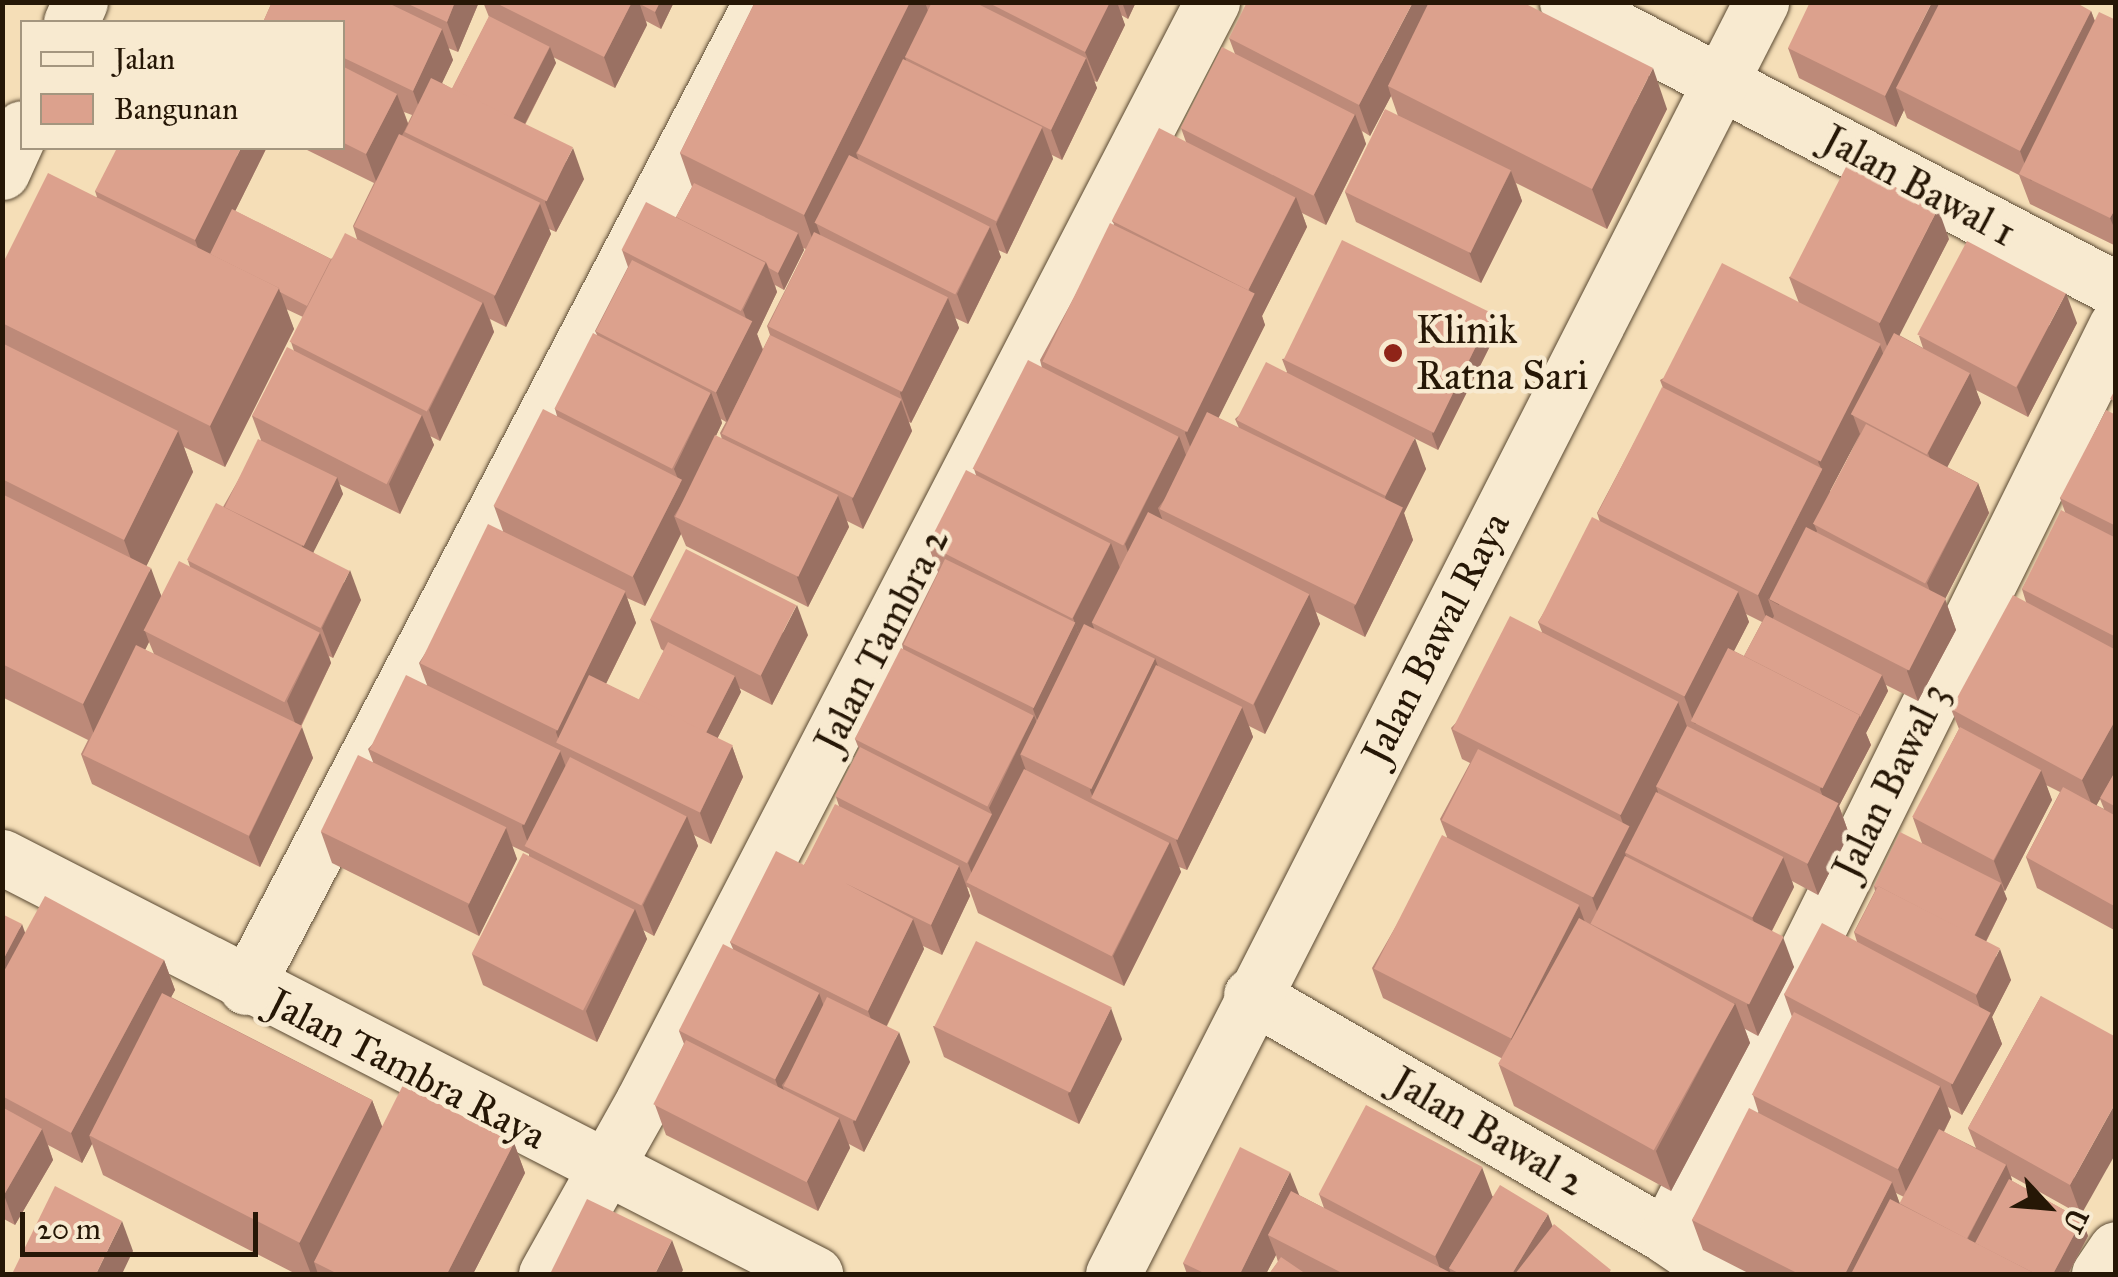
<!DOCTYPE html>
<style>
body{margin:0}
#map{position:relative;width:2118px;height:1277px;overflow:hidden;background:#f5deb7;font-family:"IM FELL Great Primer",serif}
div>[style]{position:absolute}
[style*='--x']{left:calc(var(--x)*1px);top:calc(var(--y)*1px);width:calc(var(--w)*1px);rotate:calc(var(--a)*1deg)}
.roads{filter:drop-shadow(0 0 2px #5a4932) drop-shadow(0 0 2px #5a4932)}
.minor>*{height:55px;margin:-27.5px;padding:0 27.5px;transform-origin:27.5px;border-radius:27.5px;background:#f8ead0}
.wall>*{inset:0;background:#bd8a79}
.shaded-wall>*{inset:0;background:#9a7163}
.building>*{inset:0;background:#dca18d;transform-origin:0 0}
.dots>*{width:28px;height:28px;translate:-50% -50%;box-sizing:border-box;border:5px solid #f8ead0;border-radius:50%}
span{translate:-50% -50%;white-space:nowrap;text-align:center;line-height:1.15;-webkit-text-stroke:9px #f8ead0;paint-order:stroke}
.street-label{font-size:40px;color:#261706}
.poi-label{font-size:40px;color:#261706}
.left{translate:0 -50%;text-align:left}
.frame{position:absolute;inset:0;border:5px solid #261706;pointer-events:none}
.legend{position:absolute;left:20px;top:20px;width:325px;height:130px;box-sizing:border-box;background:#f8ead0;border:2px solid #a4967f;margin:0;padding:12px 18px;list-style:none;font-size:30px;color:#261706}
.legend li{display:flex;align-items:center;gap:20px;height:50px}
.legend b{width:50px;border:2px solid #a4967f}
.north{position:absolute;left:1998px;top:1157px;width:100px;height:100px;-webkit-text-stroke:8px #f8ead0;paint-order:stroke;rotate:116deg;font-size:28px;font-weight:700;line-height:40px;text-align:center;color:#261706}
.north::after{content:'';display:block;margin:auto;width:35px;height:45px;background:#261706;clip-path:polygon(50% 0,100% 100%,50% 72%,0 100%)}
.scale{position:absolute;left:20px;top:1212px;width:238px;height:45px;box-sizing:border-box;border:5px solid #261706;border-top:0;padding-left:12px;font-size:30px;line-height:35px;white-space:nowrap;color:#261706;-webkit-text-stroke:8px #f8ead0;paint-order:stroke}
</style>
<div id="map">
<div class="roads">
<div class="minor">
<i style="--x:1567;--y:2;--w:619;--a:27.6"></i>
<i style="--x:71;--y:22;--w:22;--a:-66"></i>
<i style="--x:2;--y:172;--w:48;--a:-65.6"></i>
<i style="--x:2;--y:857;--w:914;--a:27.15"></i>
<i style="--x:246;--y:987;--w:1112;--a:-62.4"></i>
<i style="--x:1251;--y:995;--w:480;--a:30.1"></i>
<i style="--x:1666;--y:1236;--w:68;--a:34.2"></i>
<i style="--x:1666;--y:1236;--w:1015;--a:-63.69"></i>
<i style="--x:546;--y:1274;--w:198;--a:-60.7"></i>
<i style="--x:643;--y:1101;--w:1238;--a:-62.63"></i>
<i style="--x:1113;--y:1274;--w:1428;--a:-63"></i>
<i style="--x:2099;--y:1274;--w:30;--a:-56"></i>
</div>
</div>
<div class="wall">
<i style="clip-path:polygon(evenodd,272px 2px,479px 2px,458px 52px,448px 48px,453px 60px,442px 83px,452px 89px,489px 17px,483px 2px,674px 2px,661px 29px,646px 21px,647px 25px,615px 88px,553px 57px,556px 63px,525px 125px,584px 179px,556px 232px,549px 229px,551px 234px,506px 327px,490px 319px,494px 332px,440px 441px,430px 436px,434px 445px,400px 514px,339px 484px,343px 494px,313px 552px,361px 600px,333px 658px,329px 656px,331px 663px,301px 727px,313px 758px,260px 867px,92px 784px,81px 754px,88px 740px,2px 697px,2px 265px,97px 197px,95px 191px,266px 149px,235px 211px,331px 259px,357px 239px,353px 226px,374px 183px,303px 148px,342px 148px,342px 22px,265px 22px,264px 20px,272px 2px,404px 112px,412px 115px,408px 123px,404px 112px,272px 2px,286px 309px,303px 317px,291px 342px,294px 351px,252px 416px,261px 440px,223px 507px,188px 561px,190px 567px,162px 597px,146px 566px,193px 472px,184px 447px,225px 467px,294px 329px,286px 309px,272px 2px,149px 642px,154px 654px,145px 650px,149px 642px)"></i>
<i style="clip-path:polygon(evenodd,755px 2px,974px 2px,977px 4px,977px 2px,1136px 2px,1128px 19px,1121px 15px,1125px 25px,1097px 82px,1094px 81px,1097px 88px,1062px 160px,1052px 155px,1053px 159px,1007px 254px,998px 250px,1001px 257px,968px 324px,955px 318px,959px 328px,911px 423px,909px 422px,912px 431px,863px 529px,847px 521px,849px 527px,808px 607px,686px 546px,681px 534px,645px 606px,627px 598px,636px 623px,606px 684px,639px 700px,664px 651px,661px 649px,650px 619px,808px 635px,772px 705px,739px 688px,741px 692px,717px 739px,732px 746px,743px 777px,711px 844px,694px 835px,698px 846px,654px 936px,643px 930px,647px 939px,597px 1042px,483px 985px,472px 954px,529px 856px,529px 854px,512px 846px,517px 859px,479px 936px,332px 863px,321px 832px,373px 762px,368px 749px,427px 685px,419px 663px,503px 531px,494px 506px,557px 416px,555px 409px,597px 335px,595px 331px,628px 267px,622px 250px,676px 217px,692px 187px,680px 153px,755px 2px,803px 248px,806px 249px,767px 326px,770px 335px,763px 349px,757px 334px,777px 292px,775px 285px,784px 290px,804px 250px,803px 248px,755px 2px,721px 419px,726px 422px,720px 433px,722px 439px,716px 436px,722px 423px,721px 419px)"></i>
<i style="clip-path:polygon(2091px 11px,2095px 21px,2116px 20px,2116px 246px,2030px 204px,2019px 175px,1907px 118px,1904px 110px,1896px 127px,1799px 78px,1788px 48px)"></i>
<i style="clip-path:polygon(1229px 38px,1667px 109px,1607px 229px,1516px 183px,1522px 201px,1481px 283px,1356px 222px,1345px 192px,1398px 116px,1391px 96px,1370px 136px,1362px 131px,1366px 144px,1326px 225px,1302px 213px,1307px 227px,1262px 316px,1265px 325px,1218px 418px,1239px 428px,1235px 419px,1287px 372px,1282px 359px,1498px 330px,1438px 450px,1412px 437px,1426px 469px,1404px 513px,1413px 540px,1365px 637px,1316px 612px,1320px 624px,1265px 734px,1249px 726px,1253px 737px,1187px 870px,1179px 867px,1181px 872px,1124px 986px,978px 913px,969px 888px,967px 887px,970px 896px,942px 955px,923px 946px,924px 949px,887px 1026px,910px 1062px,864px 1152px,849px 1144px,850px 1148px,818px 1211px,666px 1135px,655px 1105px,684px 1044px,679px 1031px,733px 949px,730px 942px,804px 865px,839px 806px,836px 797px,859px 749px,855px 739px,903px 649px,902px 644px,938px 572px,928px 545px,976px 475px,974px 469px,1042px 368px,1040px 360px,1114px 224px,1112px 221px,1186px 142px,1181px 128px,1235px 54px)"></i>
<i style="clip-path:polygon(evenodd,1949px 239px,1899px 335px,1923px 348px,1919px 336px,2077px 323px,2028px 417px,1976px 390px,1981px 403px,1947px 467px,1978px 483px,1989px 513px,1945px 599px,1956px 630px,1918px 701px,1886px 685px,1888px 691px,1866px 733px,1871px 745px,1839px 806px,1849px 834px,1818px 895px,1792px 881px,1794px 887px,1772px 931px,1794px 967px,1758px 1036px,1745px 1029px,1750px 1043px,1671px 1191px,1514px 1106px,1499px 1065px,1503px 1059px,1383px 998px,1372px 968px,1447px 837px,1440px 819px,1470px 763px,1462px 759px,1451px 728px,1542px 632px,1538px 622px,1600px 522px,1597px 513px,1663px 388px,1660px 380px,1799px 303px,1789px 277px,1949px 239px,1860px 434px,1831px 493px,1830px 491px,1860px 434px,1949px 239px,1746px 614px,1762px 622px,1744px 656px,1734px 651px,1749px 622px,1746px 614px)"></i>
<i style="clip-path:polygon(evenodd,2116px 415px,2116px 931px,2037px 888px,2026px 857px,2060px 792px,2046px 785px,2052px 800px,2005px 891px,2003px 890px,2007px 899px,1986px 942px,2011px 980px,1992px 1017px,2002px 1044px,1962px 1115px,1948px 1107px,1951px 1117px,1944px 1132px,1976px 1148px,1968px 1128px,2041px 996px,2081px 1215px,2011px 1176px,2012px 1181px,2082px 1220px,2088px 1236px,2068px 1274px,1750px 1274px,1703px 1250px,1692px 1220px,1759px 1114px,1753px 1095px,1792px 1017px,1784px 994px,1857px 942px,1854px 932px,1875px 891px,1874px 886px,1922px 843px,1913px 818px,1959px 729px,1951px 709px,2026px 602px,2022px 589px,2065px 512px,2060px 498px,2116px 415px,2100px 799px,2104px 809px,2096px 805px,2100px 799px,2116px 415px,1896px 1193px,1904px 1197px,1900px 1204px,1896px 1193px)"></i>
<i style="clip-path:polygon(2px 914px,25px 933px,164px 960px,175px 990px,171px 997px,372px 1100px,382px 1126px,514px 1143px,525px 1173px,473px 1274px,296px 1274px,103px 1175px,92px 1144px,82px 1163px,48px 1145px,53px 1160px,15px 1225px,2px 1218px)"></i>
<i style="clip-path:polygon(933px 1026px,1122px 1039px,1079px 1124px,944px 1057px)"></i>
<i style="clip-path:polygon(1319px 1194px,1492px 1196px,1553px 1227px,1613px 1274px,1269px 1274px,1278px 1262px,1276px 1255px,1266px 1274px,1187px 1274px,1183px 1263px,1299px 1195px,1324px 1208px)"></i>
</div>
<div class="shaded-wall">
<i style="clip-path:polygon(455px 2px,479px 2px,458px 52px,447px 22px)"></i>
<i style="clip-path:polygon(632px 2px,639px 2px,647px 25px,615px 88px,604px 57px)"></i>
<i style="clip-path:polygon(660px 2px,674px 2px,661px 29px,655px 12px)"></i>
<i style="clip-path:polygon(910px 2px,925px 2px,933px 26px,905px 57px,910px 72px,856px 153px,862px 169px,816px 223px,824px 245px,818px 255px,804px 215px)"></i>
<i style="clip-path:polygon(1110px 2px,1117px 2px,1125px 25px,1097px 82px,1085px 52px)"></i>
<i style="clip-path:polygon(1122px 2px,1136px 2px,1128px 19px)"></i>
<i style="clip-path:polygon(1413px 2px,1440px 2px,1388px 86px,1391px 96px,1370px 136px,1359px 105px)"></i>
<i style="clip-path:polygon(1932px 2px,1959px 2px,1896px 88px,1904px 110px,1896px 127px,1885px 96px)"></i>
<i style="clip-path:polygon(2091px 11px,2102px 41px,2031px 181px,2020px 151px)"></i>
<i style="clip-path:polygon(442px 29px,453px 60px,424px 121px,413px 91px)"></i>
<i style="clip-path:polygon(550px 47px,556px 63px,516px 141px,510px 125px)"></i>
<i style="clip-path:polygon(1086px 58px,1097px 88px,1062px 160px,1051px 130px)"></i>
<i style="clip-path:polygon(1653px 68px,1667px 109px,1607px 229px,1592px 189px)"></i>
<i style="clip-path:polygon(397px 94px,408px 124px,377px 184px,366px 154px)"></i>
<i style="clip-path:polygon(1355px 114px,1366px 144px,1326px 225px,1314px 194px)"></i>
<i style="clip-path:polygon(1042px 128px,1053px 159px,1007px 254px,996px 224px)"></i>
<i style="clip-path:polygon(241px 148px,266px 148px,266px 149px,206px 270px,195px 240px)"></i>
<i style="clip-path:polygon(573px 148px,584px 179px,556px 232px,545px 202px)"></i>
<i style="clip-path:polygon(1511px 171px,1522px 201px,1481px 283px,1469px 252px)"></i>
<i style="clip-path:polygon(1296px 197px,1307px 227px,1262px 316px,1265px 325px,1196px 463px,1185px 433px,1252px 298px,1249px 289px)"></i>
<i style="clip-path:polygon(540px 204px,551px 234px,506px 327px,494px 297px)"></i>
<i style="clip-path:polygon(1938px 208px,1949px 239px,1890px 354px,1879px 324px)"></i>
<i style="clip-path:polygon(2116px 208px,2116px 232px,2110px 218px)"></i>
<i style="clip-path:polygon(990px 227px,1001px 257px,968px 324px,957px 294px)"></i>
<i style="clip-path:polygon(798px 233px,804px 250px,784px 290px,778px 273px)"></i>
<i style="clip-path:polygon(766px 262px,777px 292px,757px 334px,763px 351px,727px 422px,716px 392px,749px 327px,743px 310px)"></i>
<i style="clip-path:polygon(279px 288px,294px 329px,225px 467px,210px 426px)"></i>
<i style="clip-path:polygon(2066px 293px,2077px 323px,2028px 417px,2017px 387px)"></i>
<i style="clip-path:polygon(948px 298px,959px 328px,911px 423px,900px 393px)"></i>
<i style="clip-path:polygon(483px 302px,494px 332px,440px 441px,429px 410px)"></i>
<i style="clip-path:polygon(1492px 314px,1498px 330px,1438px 450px,1432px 434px)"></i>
<i style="clip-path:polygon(1880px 345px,1891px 375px,1853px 415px,1860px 434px,1830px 491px,1833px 500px,1814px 524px,1817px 531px,1779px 605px,1768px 599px,1774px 616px,1769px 626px,1758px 595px,1822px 470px,1818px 462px)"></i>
<i style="clip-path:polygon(1970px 373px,1981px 403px,1939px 483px,1928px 453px)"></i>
<i style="clip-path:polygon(711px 392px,722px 423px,688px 494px,674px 516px,681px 534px,645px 606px,633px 576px,680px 484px,674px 469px)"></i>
<i style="clip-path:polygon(901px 400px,912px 431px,863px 529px,852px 499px)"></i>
<i style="clip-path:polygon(422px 415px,434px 445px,400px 514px,389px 484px)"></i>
<i style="clip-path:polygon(178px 431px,193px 472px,139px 581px,124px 540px)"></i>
<i style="clip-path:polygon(1179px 436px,1190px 466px,1158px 508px,1163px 521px,1136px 575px,1125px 544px)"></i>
<i style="clip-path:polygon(1415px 438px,1426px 469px,1404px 513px,1413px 540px,1365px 637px,1354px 607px,1395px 524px,1385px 497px)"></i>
<i style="clip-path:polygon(337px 477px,343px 494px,308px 563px,302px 546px)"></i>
<i style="clip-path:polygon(1978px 483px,1989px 513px,1945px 599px,1956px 630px,1918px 701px,1907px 671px,1938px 613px,1927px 583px)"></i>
<i style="clip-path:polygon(838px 496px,849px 527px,808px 607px,797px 577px)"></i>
<i style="clip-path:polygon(1111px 543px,1122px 574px,1092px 623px,1094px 628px,1084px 648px,1073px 618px)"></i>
<i style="clip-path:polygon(151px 568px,166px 609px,145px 631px,149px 642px,98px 745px,83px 704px)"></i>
<i style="clip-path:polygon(350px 570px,361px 600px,333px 658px,322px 628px)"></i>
<i style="clip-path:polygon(625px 592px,636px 623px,573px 750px,560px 744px,556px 732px)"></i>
<i style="clip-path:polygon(1738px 592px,1749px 622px,1696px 724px,1694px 723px,1684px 696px)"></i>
<i style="clip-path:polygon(1309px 594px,1320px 624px,1265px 734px,1254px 704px)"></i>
<i style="clip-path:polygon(797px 605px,808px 635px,772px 705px,761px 675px)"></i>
<i style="clip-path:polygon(1075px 623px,1086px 654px,1044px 740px,1033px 709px)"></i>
<i style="clip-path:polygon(320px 633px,331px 663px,298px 731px,287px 701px)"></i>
<i style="clip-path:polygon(1155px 658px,1166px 689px,1093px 798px,1090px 790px)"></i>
<i style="clip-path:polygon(1882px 675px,1888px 691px,1866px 733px,1871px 745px,1839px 806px,1849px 834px,1818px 895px,1807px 864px,1831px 818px,1820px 789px)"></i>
<i style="clip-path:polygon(735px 676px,741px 692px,710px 753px,704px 737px)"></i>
<i style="clip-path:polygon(1678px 702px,1689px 732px,1656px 786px,1658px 792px,1625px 853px,1632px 872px,1603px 928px,1592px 897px,1626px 832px,1620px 815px)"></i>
<i style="clip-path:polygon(1242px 707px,1253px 737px,1187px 870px,1176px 840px)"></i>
<i style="clip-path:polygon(1034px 715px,1046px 745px,1020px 754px,1029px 779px,977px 888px,968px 863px,992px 814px,989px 808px)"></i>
<i style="clip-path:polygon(2116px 719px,2116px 770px,2094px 810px,2082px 780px)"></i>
<i style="clip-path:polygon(302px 727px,313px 758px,260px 867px,249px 837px)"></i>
<i style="clip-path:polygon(732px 746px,743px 777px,711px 844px,700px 813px)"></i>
<i style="clip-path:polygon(560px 751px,571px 781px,530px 849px,522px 826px)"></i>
<i style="clip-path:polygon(2041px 770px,2052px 800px,2005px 891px,1994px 861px)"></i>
<i style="clip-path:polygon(687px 816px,698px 846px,654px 936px,643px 905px)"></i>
<i style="clip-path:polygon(506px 828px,517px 859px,479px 936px,468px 906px)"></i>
<i style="clip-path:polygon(1170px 842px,1181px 872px,1124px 986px,1113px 956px)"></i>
<i style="clip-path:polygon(1783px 857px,1794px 887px,1763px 948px,1752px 917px)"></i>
<i style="clip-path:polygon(959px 866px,970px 896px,942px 955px,931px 925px)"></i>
<i style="clip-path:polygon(2001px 883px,2007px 899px,1980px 953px,1974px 937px)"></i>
<i style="clip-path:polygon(1579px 906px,1590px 936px,1522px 1069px,1511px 1039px)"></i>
<i style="clip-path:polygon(635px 909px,647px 939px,597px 1042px,586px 1011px)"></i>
<i style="clip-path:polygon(913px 919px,924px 949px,879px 1041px,868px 1011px)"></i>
<i style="clip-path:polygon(22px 924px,33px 955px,2px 1013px,2px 962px)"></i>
<i style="clip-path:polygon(1783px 937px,1794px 967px,1758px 1036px,1747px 1005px)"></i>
<i style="clip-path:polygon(2000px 949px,2011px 980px,1992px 1017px,2002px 1044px,1962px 1115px,1951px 1085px,1985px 1023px,1976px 996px)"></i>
<i style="clip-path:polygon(164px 960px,175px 990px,95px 1138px,89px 1135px,92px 1144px,82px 1163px,71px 1133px)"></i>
<i style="clip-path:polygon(819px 993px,830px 1023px,782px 1085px,789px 1104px,786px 1109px,775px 1079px)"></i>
<i style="clip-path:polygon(1735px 1003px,1750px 1043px,1671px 1191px,1656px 1151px)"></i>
<i style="clip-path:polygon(1111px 1008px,1122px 1039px,1079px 1124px,1068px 1094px)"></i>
<i style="clip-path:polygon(899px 1032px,910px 1062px,864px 1152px,853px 1122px)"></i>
<i style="clip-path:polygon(1940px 1086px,1951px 1117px,1909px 1200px,1898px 1169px)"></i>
<i style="clip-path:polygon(372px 1100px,387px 1140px,314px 1262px,318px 1274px,311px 1274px,299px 1243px)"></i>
<i style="clip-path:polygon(2116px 1102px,2116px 1153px,2081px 1215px,2070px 1185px)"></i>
<i style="clip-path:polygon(839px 1118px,850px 1148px,818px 1211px,807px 1181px)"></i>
<i style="clip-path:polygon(42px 1129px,53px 1160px,15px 1225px,4px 1195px)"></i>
<i style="clip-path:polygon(514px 1143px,525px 1173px,473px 1274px,447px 1274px)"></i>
<i style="clip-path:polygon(2006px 1164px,2012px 1180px,1974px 1255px,1968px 1238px)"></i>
<i style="clip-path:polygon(1482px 1167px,1493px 1198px,1449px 1268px,1451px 1274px,1442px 1274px,1435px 1255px)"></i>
<i style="clip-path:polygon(1290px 1172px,1302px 1202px,1268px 1235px,1276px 1255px,1266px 1274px,1240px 1274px)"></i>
<i style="clip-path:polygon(1892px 1182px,1903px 1213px,1871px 1274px,1845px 1274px)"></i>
<i style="clip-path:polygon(1548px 1214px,1554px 1230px,1528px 1274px,1512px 1274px)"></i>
<i style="clip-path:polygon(2082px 1220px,2088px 1236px,2068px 1274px,2053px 1274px)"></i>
<i style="clip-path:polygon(122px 1221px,133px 1251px,122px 1274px,96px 1274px)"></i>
<i style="clip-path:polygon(672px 1240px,683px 1270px,681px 1274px,655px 1274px)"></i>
</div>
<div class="building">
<i style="clip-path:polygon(272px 2px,386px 2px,442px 29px,413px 91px,342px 57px,342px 22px,270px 22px,264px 20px)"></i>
<i style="clip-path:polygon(404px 2px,455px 2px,447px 22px)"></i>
<i style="clip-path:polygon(494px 2px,632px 2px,604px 57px)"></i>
<i style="clip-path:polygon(639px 2px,660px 2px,655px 12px,640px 4px)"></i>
<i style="clip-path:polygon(755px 2px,910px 2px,804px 215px,680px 153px)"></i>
<i style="clip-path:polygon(932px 2px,974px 2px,1086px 58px,1051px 130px,905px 57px)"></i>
<i style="clip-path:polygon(987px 2px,1110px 2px,1085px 52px)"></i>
<i style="clip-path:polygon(1247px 2px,1413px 2px,1359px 105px,1229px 38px)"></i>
<i style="clip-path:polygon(1429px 2px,1522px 2px,1653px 68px,1592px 189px,1388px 86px)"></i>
<i style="clip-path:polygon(1810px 2px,1932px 2px,1885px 96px,1788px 48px)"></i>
<i style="clip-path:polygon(1940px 2px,2075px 2px,2091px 11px,2020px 151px,1896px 88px)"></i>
<i style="clip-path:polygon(2099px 12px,2116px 20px,2116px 208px,2110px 218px,2019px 174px)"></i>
<i style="left:489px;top:16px;width:68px;height:82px;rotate:27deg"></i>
<i style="left:1222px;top:47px;width:149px;height:91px;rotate:27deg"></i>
<i style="left:903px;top:59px;width:155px;height:105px;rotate:26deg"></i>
<i style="clip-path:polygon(342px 66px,397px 94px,366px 154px,342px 142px)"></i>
<i style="left:431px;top:78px;width:158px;height:60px;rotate:26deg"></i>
<i style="left:1385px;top:109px;width:140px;height:92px;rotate:26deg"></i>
<i style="left:1159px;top:128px;width:153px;height:104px;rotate:27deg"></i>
<i style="left:399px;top:134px;width:157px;height:103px;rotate:26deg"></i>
<i style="clip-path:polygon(117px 148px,241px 148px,195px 240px,95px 191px)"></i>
<i style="left:849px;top:155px;width:158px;height:76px;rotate:27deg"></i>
<i style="left:1848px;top:163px;width:101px;height:128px;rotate:27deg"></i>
<i style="clip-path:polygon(48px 173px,279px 288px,210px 426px,2px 323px,2px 265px)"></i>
<i style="clip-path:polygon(694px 183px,798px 233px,778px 273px,769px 268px,766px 262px,676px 217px)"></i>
<i style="left:646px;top:202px;width:134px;height:54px;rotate:27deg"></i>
<i style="clip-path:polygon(232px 209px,331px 259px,307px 306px,280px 292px,279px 288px,210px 254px)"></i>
<i style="left:1110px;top:223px;width:161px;height:154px;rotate:26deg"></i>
<i style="left:814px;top:232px;width:149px;height:105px;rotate:26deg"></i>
<i style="left:345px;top:233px;width:154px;height:122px;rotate:27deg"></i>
<i style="left:1342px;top:240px;width:167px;height:133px;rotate:26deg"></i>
<i style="left:1967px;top:241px;width:112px;height:106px;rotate:28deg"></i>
<i style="left:632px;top:260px;width:135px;height:80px;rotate:27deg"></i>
<i style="left:1722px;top:263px;width:178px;height:132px;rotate:27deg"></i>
<i style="left:593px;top:333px;width:132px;height:85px;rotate:27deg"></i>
<i style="left:1894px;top:333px;width:86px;height:92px;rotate:28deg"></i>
<i style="left:770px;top:335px;width:146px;height:110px;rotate:26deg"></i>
<i style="clip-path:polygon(2px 343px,178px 431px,124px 540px,2px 479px)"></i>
<i style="left:287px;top:347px;width:151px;height:77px;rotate:27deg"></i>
<i style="left:1028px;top:360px;width:169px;height:122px;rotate:27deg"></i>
<i style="left:1266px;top:362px;width:167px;height:65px;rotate:27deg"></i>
<i style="left:1662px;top:387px;width:180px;height:142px;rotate:27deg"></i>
<i style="clip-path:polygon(2116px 388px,2116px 402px,2110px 399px)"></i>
<i style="left:543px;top:409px;width:156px;height:109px;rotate:27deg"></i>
<i style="clip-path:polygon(2106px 410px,2116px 415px,2116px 526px,2060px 498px)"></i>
<i style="left:1207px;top:412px;width:218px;height:108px;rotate:26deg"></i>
<i style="left:1866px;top:424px;width:127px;height:113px;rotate:28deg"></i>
<i style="left:715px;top:435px;width:137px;height:91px;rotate:26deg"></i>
<i style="left:258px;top:439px;width:88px;height:76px;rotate:26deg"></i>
<i style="left:966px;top:470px;width:162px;height:84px;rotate:27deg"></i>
<i style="clip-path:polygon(2px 494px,151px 568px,83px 704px,2px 664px)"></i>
<i style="left:216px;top:503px;width:150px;height:64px;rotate:27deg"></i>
<i style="clip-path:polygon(2061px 510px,2116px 538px,2116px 637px,2022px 589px)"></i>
<i style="left:1148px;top:512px;width:181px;height:124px;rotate:27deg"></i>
<i style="left:1592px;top:517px;width:164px;height:118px;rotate:27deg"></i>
<i style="left:488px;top:524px;width:153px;height:155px;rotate:26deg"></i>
<i style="left:1806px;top:527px;width:157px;height:81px;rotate:27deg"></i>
<i style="left:686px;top:549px;width:124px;height:79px;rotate:27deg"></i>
<i style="left:945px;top:559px;width:145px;height:95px;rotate:26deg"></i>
<i style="left:179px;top:561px;width:158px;height:78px;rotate:27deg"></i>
<i style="clip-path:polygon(2013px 595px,2116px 650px,2116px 719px,2082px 780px,1951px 709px)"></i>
<i style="clip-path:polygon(1766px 615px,1882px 675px,1860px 717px,1860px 715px,1744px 656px)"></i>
<i style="left:1510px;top:616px;width:189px;height:127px;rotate:27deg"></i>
<i style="left:1084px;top:624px;width:79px;height:145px;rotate:26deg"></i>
<i style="left:668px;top:642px;width:75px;height:65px;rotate:27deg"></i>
<i style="left:136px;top:645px;width:185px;height:122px;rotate:26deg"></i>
<i style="left:901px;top:648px;width:149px;height:102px;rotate:27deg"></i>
<i style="left:1728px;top:648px;width:148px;height:82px;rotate:27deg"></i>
<i style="left:1156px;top:665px;width:96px;height:148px;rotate:26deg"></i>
<i style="left:406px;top:675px;width:172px;height:83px;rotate:26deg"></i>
<i style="left:589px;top:675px;width:160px;height:75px;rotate:26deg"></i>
<i style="left:1687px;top:726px;width:170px;height:68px;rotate:27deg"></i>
<i style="left:1960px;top:727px;width:92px;height:102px;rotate:28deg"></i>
<i style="left:860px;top:747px;width:148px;height:55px;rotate:27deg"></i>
<i style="left:1478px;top:749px;width:170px;height:80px;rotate:27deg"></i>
<i style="left:358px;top:755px;width:165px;height:85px;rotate:26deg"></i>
<i style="left:570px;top:757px;width:131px;height:100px;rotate:27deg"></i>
<i style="left:1024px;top:769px;width:163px;height:127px;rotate:27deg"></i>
<i style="clip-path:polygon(2116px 770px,2116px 807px,2100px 798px)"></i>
<i style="clip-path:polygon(2063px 787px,2116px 816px,2116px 907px,2026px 857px)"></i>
<i style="left:1656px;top:792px;width:143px;height:68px;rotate:27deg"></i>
<i style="clip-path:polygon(835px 804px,959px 866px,931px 925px,845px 883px,913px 919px,868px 1011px,730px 942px,776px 851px,804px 865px)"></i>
<i style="clip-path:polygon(1900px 832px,2001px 883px,1974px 936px,1878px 886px,1877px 888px,1874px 886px)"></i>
<i style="left:1442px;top:835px;width:154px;height:150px;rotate:27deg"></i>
<i style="left:523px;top:853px;width:125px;height:113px;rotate:27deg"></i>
<i style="left:1625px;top:856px;width:178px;height:76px;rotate:27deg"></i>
<i style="left:1878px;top:886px;width:137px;height:52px;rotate:27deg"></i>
<i style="clip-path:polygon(45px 896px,164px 960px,71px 1133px,2px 1096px,2px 975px)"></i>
<i style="clip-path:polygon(2px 914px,22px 924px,2px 962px)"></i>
<i style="left:1579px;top:918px;width:178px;height:167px;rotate:29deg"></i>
<i style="left:1822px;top:923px;width:191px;height:81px;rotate:28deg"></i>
<i style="left:976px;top:941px;width:151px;height:95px;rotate:26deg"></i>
<i style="left:723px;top:944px;width:108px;height:97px;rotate:27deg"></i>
<i style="left:162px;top:993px;width:236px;height:160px;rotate:27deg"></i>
<i style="clip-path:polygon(2041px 996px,2116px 1037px,2116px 1102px,2070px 1185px,1968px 1128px)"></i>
<i style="left:827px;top:997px;width:80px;height:99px;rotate:26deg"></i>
<i style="left:1794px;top:1012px;width:164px;height:93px;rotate:27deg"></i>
<i style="left:686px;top:1040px;width:172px;height:72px;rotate:27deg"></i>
<i style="clip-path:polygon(403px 1085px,514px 1143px,447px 1274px,338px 1274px,314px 1262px)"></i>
<i style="left:1366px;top:1105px;width:132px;height:101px;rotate:28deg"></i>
<i style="clip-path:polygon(2px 1107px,42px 1129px,4px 1195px,2px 1194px)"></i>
<i style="clip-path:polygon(1749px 1108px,1892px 1182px,1845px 1274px,1799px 1274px,1692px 1220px)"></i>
<i style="left:1939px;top:1129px;width:76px;height:84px;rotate:28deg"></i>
<i style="clip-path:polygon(1240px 1147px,1290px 1172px,1240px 1274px,1206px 1274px,1183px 1263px)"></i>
<i style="clip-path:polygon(2009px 1179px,2082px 1220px,2053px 1274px,2033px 1274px,2032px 1272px,1975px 1243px)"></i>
<i style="clip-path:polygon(1500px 1185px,1548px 1214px,1512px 1274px,1460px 1274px,1449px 1268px)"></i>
<i style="clip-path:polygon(55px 1186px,122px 1221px,96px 1274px,12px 1274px)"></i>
<i style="clip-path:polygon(1291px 1191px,1453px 1274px,1344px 1274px,1268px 1235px)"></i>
<i style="clip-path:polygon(587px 1199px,672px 1240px,655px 1274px,550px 1274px)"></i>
<i style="clip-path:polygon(1890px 1199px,2032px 1272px,2030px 1274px,1851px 1274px)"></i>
<i style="clip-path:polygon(1554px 1224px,1611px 1270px,1607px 1274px,1515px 1274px)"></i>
<i style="clip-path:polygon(1281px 1257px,1306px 1274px,1269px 1274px)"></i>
</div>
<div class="dots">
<i style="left:1393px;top:353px;background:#8f2418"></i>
</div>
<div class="street-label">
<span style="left:1919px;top:186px;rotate:28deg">Jalan Bawal 1</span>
<span style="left:1436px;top:638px;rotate:-63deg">Jalan Bawal Raya</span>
<span style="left:882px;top:640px;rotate:-63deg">Jalan Tambra 2</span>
<span style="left:1891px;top:781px;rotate:-64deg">Jalan Bawal 3</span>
<span style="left:407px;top:1069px;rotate:27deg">Jalan Tambra Raya</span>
<span style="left:1488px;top:1132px;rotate:30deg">Jalan Bawal 2</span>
</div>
<div class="poi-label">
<span class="left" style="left:1416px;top:353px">Klinik<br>Ratna Sari</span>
</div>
<div class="frame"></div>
<ul class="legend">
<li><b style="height:12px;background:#f8ead0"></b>Jalan</li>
<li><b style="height:28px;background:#dca18d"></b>Bangunan</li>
</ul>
<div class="north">U</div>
<div class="scale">20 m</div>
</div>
